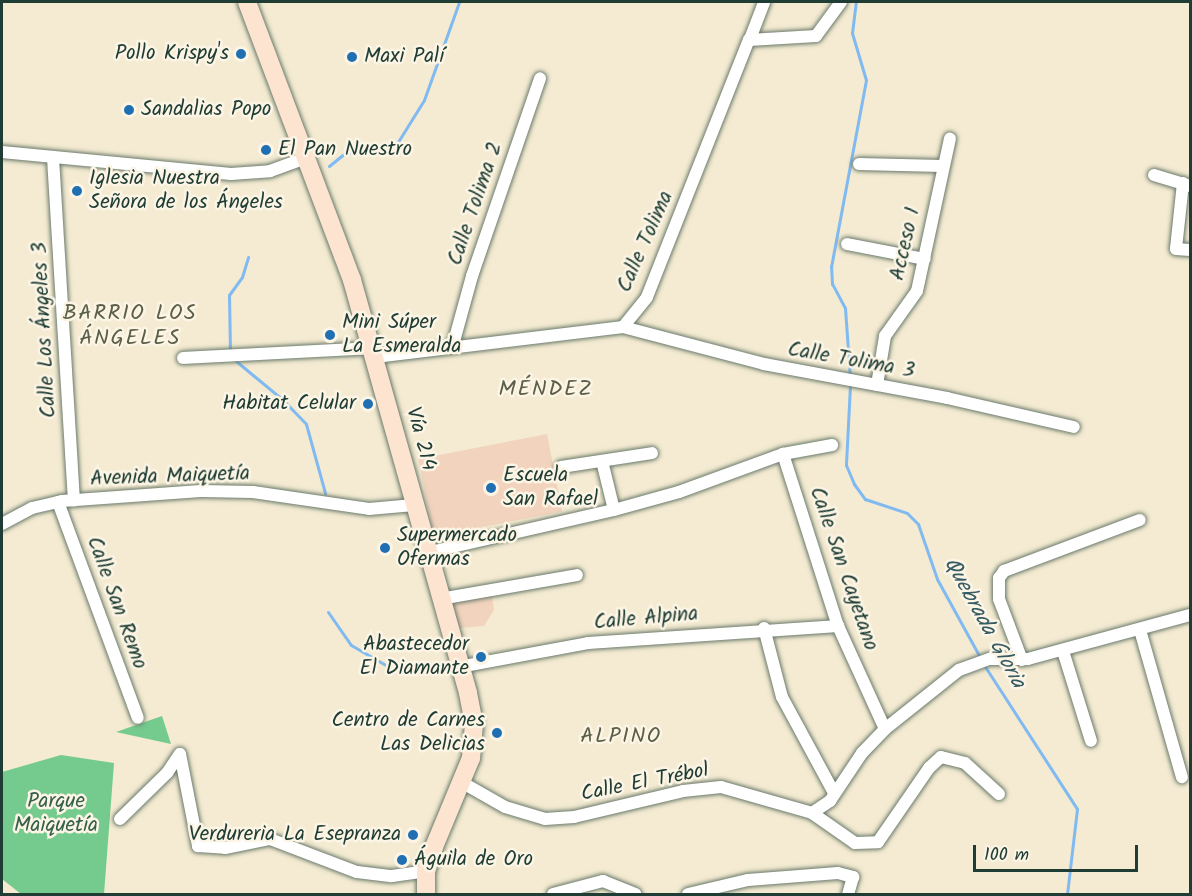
<!DOCTYPE html>
<meta charset="utf-8">
<style>
body{margin:0}
#map{position:relative;width:1192px;height:896px;overflow:hidden;background:#f4ebd2;font-family:Kalam,sans-serif}
div>[style]{position:absolute}
[style*='--x']{left:calc(var(--x)*1px);top:calc(var(--y)*1px);width:calc(var(--w)*1px);rotate:calc(var(--a)*1deg)}
.built>*{inset:0;background:#f2d4be;transform-origin:0 0}
.green>*{inset:0;background:#75ca8e}
.stream>*{height:3px;margin:-1.5px;padding:0 1.5px;transform-origin:1.5px;border-radius:1.5px;background:#80baf1}
.roads{filter:drop-shadow(0 0 2px #6a7a6b) drop-shadow(0 0 2px #6a7a6b)}
.street>*{height:12px;margin:-6px;padding:0 6px;transform-origin:6px;border-radius:6px;background:#fff}
.secondary>*{height:18px;margin:-9px;padding:0 9px;transform-origin:9px;border-radius:9px;background:#fde4d1}
.dots>*{width:16px;height:16px;translate:-50% -50%;box-sizing:border-box;border:3px solid #fcf5e5;border-radius:50%}
span{translate:-50% -50%;white-space:nowrap;text-align:center;line-height:1.15;-webkit-text-stroke:5px #fcf5e5;paint-order:stroke}
.poi-label{font-size:21px;color:#1f3d34}
.right{translate:-100% -50%;text-align:right}
.left{translate:0 -50%;text-align:left}
.street-label{font-size:21px;color:#1f3d34}
.park-label{font-size:21px;color:#34604a}
.neighbourhood-label{font-size:22px;color:#5b5f47;letter-spacing:1.5px}
.water-label{font-size:22px;color:#375c63;font-style:italic}
.frame{position:absolute;inset:0;border:3px solid #1f3d34;pointer-events:none}
.scale{position:absolute;left:973px;top:845px;width:165px;height:27px;box-sizing:border-box;border:3px solid #1f3d34;border-top:0;padding-left:8px;font-size:18px;line-height:21px;white-space:nowrap;color:#1f3d34;-webkit-text-stroke:4px #fcf5e5;paint-order:stroke}
</style>
<div id="map">
<div class="built">
<i style="left:547px;top:434px;width:79px;height:131px;rotate:79deg"></i>
<i style="clip-path:polygon(492px 596px,494px 610px,484px 626px,459px 628px,452px 601px)"></i>
</div>
<div class="green">
<i style="clip-path:polygon(162px 716px,171px 744px,116px 732px)"></i>
<i style="clip-path:polygon(61px 755px,114px 763px,104px 894px,21px 894px,2px 879px,2px 772px)"></i>
</div>
<div class="stream">
<i style="--x:329;--y:166;--w:21;--a:-39"></i>
<i style="--x:345;--y:153;--w:52;--a:-8.9"></i>
<i style="--x:396;--y:145;--w:53;--a:-58.1"></i>
<i style="--x:424;--y:100;--w:104;--a:-70.3"></i>
<i style="--x:230;--y:352;--w:57;--a:-91"></i>
<i style="--x:229;--y:295;--w:22;--a:-54"></i>
<i style="--x:242;--y:277;--w:21;--a:-73"></i>
<i style="--x:236;--y:361;--w:61;--a:39.7"></i>
<i style="--x:283;--y:400;--w:33;--a:46"></i>
<i style="--x:306;--y:424;--w:72;--a:74.6"></i>
<i style="--x:850;--y:378;--w:70;--a:-94.1"></i>
<i style="--x:845;--y:308;--w:27;--a:-118"></i>
<i style="--x:832;--y:284;--w:17;--a:-93"></i>
<i style="--x:831;--y:267;--w:190;--a:-79.4"></i>
<i style="--x:866;--y:80;--w:49;--a:-106.6"></i>
<i style="--x:852;--y:33;--w:31;--a:-83"></i>
<i style="--x:850;--y:385;--w:80;--a:92.9"></i>
<i style="--x:846;--y:465;--w:21;--a:67"></i>
<i style="--x:854;--y:484;--w:19;--a:54"></i>
<i style="--x:865;--y:499;--w:44;--a:18.4"></i>
<i style="--x:907;--y:513;--w:16;--a:45"></i>
<i style="--x:918;--y:524;--w:58;--a:70.9"></i>
<i style="--x:937;--y:579;--w:91;--a:61.2"></i>
<i style="--x:328;--y:612;--w:40;--a:55.1"></i>
<i style="--x:351;--y:645;--w:44;--a:30.1"></i>
<i style="--x:984;--y:665;--w:171;--a:57.1"></i>
<i style="--x:1077;--y:809;--w:86;--a:96.7"></i>
</div>
<div class="roads">
<div class="street">
<i style="--x:750;--y:39;--w:40;--a:-69"></i>
<i style="--x:2;--y:152;--w:230;--a:5.5"></i>
<i style="--x:231;--y:174;--w:39;--a:-4"></i>
<i style="--x:270;--y:171;--w:38;--a:-20"></i>
<i style="--x:53;--y:158;--w:343;--a:86.5"></i>
<i style="--x:859;--y:164;--w:83;--a:1.4"></i>
<i style="--x:1154;--y:175;--w:38;--a:17"></i>
<i style="--x:1183;--y:183;--w:66;--a:96.1"></i>
<i style="--x:1176;--y:249;--w:14;--a:4"></i>
<i style="--x:847;--y:244;--w:79;--a:10.9"></i>
<i style="--x:623;--y:327;--w:146;--a:14.7"></i>
<i style="--x:764;--y:364;--w:186;--a:10.5"></i>
<i style="--x:947;--y:398;--w:130;--a:12.9"></i>
<i style="--x:453;--y:345;--w:72;--a:-74.6"></i>
<i style="--x:472;--y:276;--w:209;--a:-71"></i>
<i style="--x:375;--y:357;--w:250;--a:-6.9"></i>
<i style="--x:623;--y:327;--w:38;--a:-51"></i>
<i style="--x:647;--y:297;--w:277;--a:-68.4"></i>
<i style="--x:749;--y:40;--w:67;--a:-3.4"></i>
<i style="--x:816;--y:36;--w:42;--a:-53.7"></i>
<i style="--x:183;--y:358;--w:190;--a:-3"></i>
<i style="--x:877;--y:385;--w:50;--a:-80.7"></i>
<i style="--x:885;--y:336;--w:55;--a:-54.6"></i>
<i style="--x:917;--y:291;--w:156;--a:-77.8"></i>
<i style="--x:783;--y:454;--w:181;--a:72.3"></i>
<i style="--x:838;--y:626;--w:113;--a:65.5"></i>
<i style="--x:602;--y:461;--w:50;--a:76.2"></i>
<i style="--x:561;--y:467;--w:92;--a:-8.7"></i>
<i style="--x:58;--y:502;--w:230;--a:69.7"></i>
<i style="--x:2;--y:524;--w:34;--a:-28"></i>
<i style="--x:32;--y:508;--w:31;--a:-13"></i>
<i style="--x:62;--y:501;--w:139;--a:-4.1"></i>
<i style="--x:201;--y:491;--w:52;--a:1.1"></i>
<i style="--x:253;--y:492;--w:117;--a:8.3"></i>
<i style="--x:369;--y:509;--w:45;--a:-5.1"></i>
<i style="--x:426;--y:553;--w:193;--a:-12.9"></i>
<i style="--x:614;--y:510;--w:67;--a:-15.5"></i>
<i style="--x:679;--y:492;--w:111;--a:-20.1"></i>
<i style="--x:783;--y:454;--w:50;--a:-10.4"></i>
<i style="--x:440;--y:599;--w:139;--a:-9.9"></i>
<i style="--x:764;--y:628;--w:71;--a:75.4"></i>
<i style="--x:782;--y:697;--w:107;--a:61.5"></i>
<i style="--x:1140;--y:630;--w:153;--a:74.1"></i>
<i style="--x:1063;--y:651;--w:94;--a:72.7"></i>
<i style="--x:1022;--y:660;--w:65;--a:-110.7"></i>
<i style="--x:999;--y:599;--w:21;--a:-90"></i>
<i style="--x:999;--y:578;--w:9;--a:-54"></i>
<i style="--x:1004;--y:571;--w:145;--a:-20.6"></i>
<i style="--x:459;--y:667;--w:131;--a:-10.5"></i>
<i style="--x:588;--y:643;--w:251;--a:-3.9"></i>
<i style="--x:463;--y:783;--w:48;--a:29.7"></i>
<i style="--x:505;--y:807;--w:42;--a:16.7"></i>
<i style="--x:545;--y:819;--w:29;--a:-4"></i>
<i style="--x:574;--y:817;--w:112;--a:-13.4"></i>
<i style="--x:683;--y:791;--w:38;--a:-6"></i>
<i style="--x:721;--y:787;--w:95;--a:15.9"></i>
<i style="--x:812;--y:813;--w:22;--a:-34"></i>
<i style="--x:830;--y:801;--w:58;--a:-56.3"></i>
<i style="--x:862;--y:753;--w:33;--a:-46"></i>
<i style="--x:885;--y:729;--w:95;--a:-38.6"></i>
<i style="--x:959;--y:670;--w:33;--a:-20"></i>
<i style="--x:990;--y:659;--w:38;--a:0"></i>
<i style="--x:1028;--y:659;--w:168;--a:-15.2"></i>
<i style="--x:812;--y:813;--w:52;--a:34.9"></i>
<i style="--x:855;--y:843;--w:23;--a:-2"></i>
<i style="--x:878;--y:842;--w:90;--a:-55.4"></i>
<i style="--x:929;--y:768;--w:16;--a:-43"></i>
<i style="--x:941;--y:757;--w:25;--a:14"></i>
<i style="--x:965;--y:763;--w:46;--a:42.4"></i>
<i style="--x:120;--y:819;--w:66;--a:-44.4"></i>
<i style="--x:167;--y:773;--w:23;--a:-56"></i>
<i style="--x:180;--y:754;--w:94;--a:78.9"></i>
<i style="--x:198;--y:846;--w:27;--a:4"></i>
<i style="--x:225;--y:848;--w:46;--a:-11.3"></i>
<i style="--x:270;--y:839;--w:93;--a:20.8"></i>
<i style="--x:357;--y:872;--w:35;--a:7"></i>
<i style="--x:392;--y:876;--w:34;--a:-8"></i>
<i style="--x:553;--y:894;--w:52;--a:-14.6"></i>
<i style="--x:603;--y:881;--w:35;--a:22"></i>
<i style="--x:688;--y:894;--w:62;--a:-13.1"></i>
<i style="--x:748;--y:880;--w:90;--a:-4.4"></i>
<i style="--x:838;--y:873;--w:16;--a:15"></i>
<i style="--x:853;--y:877;--w:18;--a:106"></i>
</div>
<div class="secondary">
<i style="--x:247;--y:2;--w:297;--a:69.3"></i>
<i style="--x:352;--y:280;--w:429;--a:74.3"></i>
<i style="--x:468;--y:693;--w:32;--a:79"></i>
<i style="--x:474;--y:724;--w:34;--a:95"></i>
<i style="--x:471;--y:758;--w:96;--a:112.6"></i>
<i style="--x:434;--y:847;--w:25;--a:108"></i>
<i style="--x:426;--y:871;--w:23;--a:90"></i>
</div>
</div>
<div class="dots">
<i style="left:241px;top:54px;background:#1f6fb2"></i>
<i style="left:352px;top:57px;background:#1f6fb2"></i>
<i style="left:129px;top:110px;background:#1f6fb2"></i>
<i style="left:266px;top:150px;background:#1f6fb2"></i>
<i style="left:77px;top:191px;background:#1f6fb2"></i>
<i style="left:330px;top:335px;background:#1f6fb2"></i>
<i style="left:368px;top:404px;background:#1f6fb2"></i>
<i style="left:491px;top:488px;background:#1f6fb2"></i>
<i style="left:385px;top:548px;background:#1f6fb2"></i>
<i style="left:481px;top:657px;background:#1f6fb2"></i>
<i style="left:497px;top:733px;background:#1f6fb2"></i>
<i style="left:413px;top:835px;background:#1f6fb2"></i>
<i style="left:402px;top:860px;background:#1f6fb2"></i>
</div>
<div class="poi-label">
<span class="right" style="left:229px;top:54px">Pollo Krispy's</span>
<span class="left" style="left:364px;top:57px">Maxi Palí</span>
<span class="left" style="left:141px;top:110px">Sandalias Popo</span>
<span class="left" style="left:278px;top:150px">El Pan Nuestro</span>
<span class="left" style="left:89px;top:191px">Iglesia Nuestra<br>Señora de los Ángeles</span>
<span class="left" style="left:342px;top:335px">Mini Súper<br>La Esmeralda</span>
<span class="right" style="left:356px;top:404px">Habitat Celular</span>
<span class="left" style="left:503px;top:488px">Escuela<br>San Rafael</span>
<span class="left" style="left:397px;top:548px">Supermercado<br>Ofermas</span>
<span class="right" style="left:469px;top:657px">Abastecedor<br>El Diamante</span>
<span class="right" style="left:485px;top:733px">Centro de Carnes<br>Las Delicias</span>
<span class="right" style="left:401px;top:835px">Verdureria La Esepranza</span>
<span class="left" style="left:414px;top:860px">Águila de Oro</span>
</div>
<div class="street-label">
<span style="left:476px;top:204px;rotate:-71deg">Calle Tolima 2</span>
<span style="left:646px;top:242px;rotate:-66deg">Calle Tolima</span>
<span style="left:906px;top:244px;rotate:-77deg">Acceso 1</span>
<span style="left:45px;top:330px;rotate:-93deg">Calle Los Ángeles 3</span>
<span style="left:851px;top:361px;rotate:10deg">Calle Tolima 3</span>
<span style="left:420px;top:439px;rotate:75deg">Vía 214</span>
<span style="left:170px;top:477px;rotate:-2deg">Avenida Maiquetía</span>
<span style="left:843px;top:569px;rotate:71deg">Calle San Cayetano</span>
<span style="left:116px;top:603px;rotate:70deg">Calle San Remo</span>
<span style="left:646px;top:619px;rotate:-5deg">Calle Alpina</span>
<span style="left:645px;top:783px;rotate:-11deg">Calle El Trébol</span>
</div>
<div class="park-label">
<span style="left:56px;top:814px">Parque<br>Maiquetía</span>
</div>
<div class="neighbourhood-label">
<span style="left:130px;top:326px">BARRIO LOS<br>ÁNGELES</span>
<span style="left:546px;top:390px">MÉNDEZ</span>
<span style="left:621px;top:737px">ALPINO</span>
</div>
<div class="water-label">
<span style="left:984px;top:623px;rotate:61deg">Quebrada Gloria</span>
</div>
<div class="frame"></div>
<div class="scale">100 m</div>
</div>
